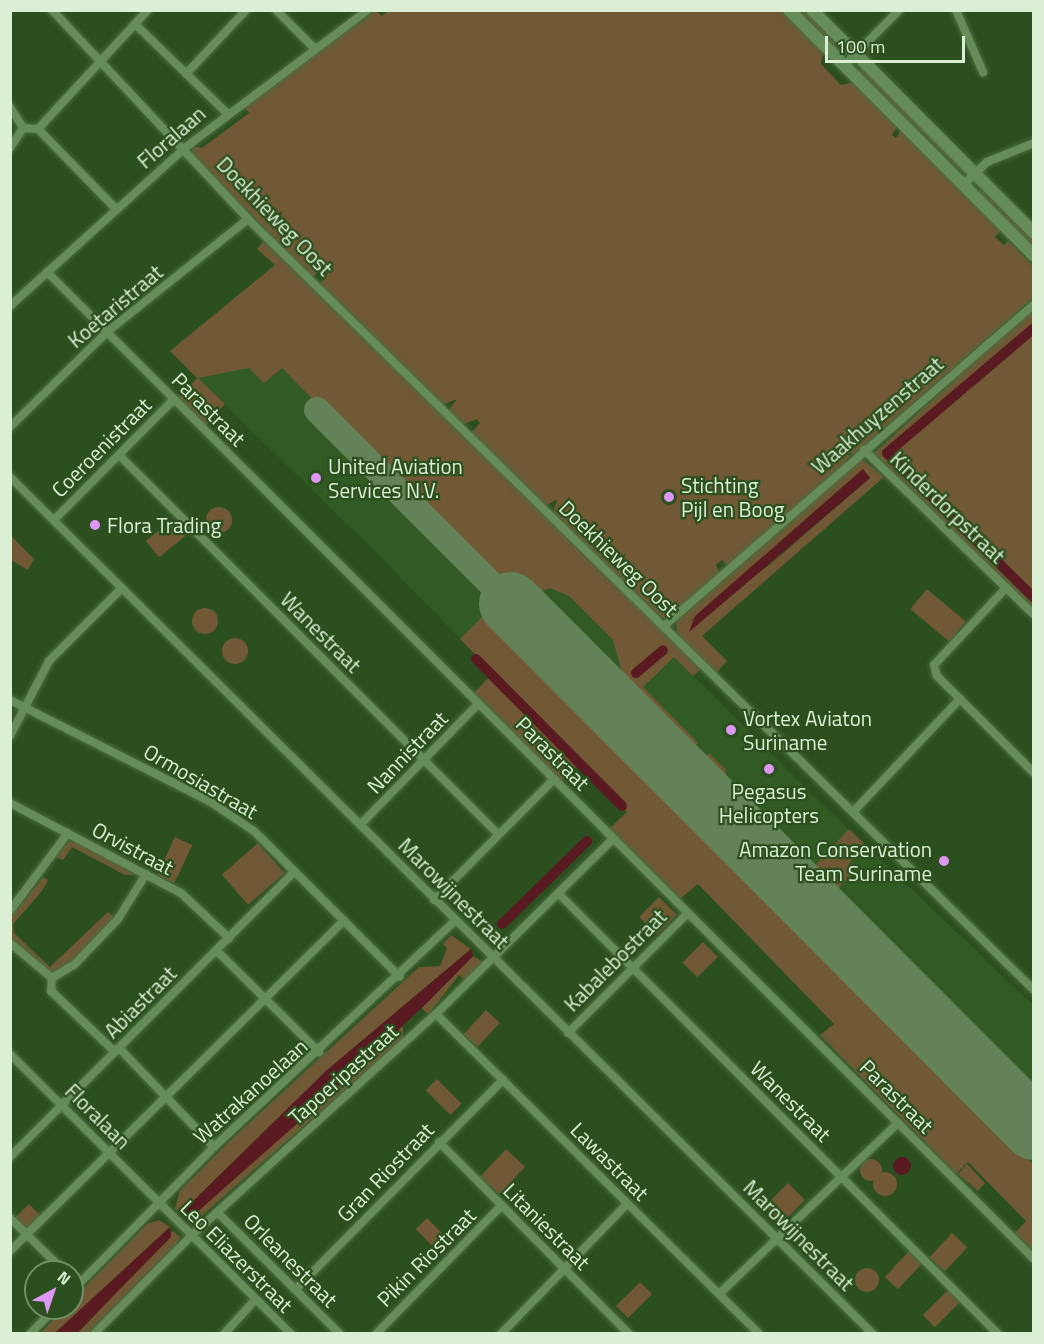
<!DOCTYPE html>
<style>
body{margin:0}
#map{position:relative;width:1044px;height:1344px;overflow:hidden;background:#2b4f1e;font-family:"Titillium Web",sans-serif}
div>[style]{position:absolute}
[style*='--x']{left:calc(var(--x)*1px);top:calc(var(--y)*1px);width:calc(var(--w)*1px);rotate:calc(var(--a)*1deg)}
.built>*{inset:0;background:#315b22}
.green>*{inset:0;background:#705934;transform-origin:0 0}
.round{border-radius:50%}
.water>*{inset:0;background:#591a21}
.canal>*{height:10px;margin:-5px;padding:0 5px;transform-origin:5px;border-radius:5px;background:#591a21}
.taxiway>*{height:26px;margin:-13px;padding:0 13px;transform-origin:13px;border-radius:13px;background:#648258}
.runway>*{height:63px;margin:-31.5px;padding:0 31.5px;transform-origin:31.5px;border-radius:31.5px;background:#648258}
.roads{filter:drop-shadow(0 0 2px #4d6c40) drop-shadow(0 0 2px #4d6c40)}
.minor>*{height:8px;margin:-4px;padding:0 4px;transform-origin:4px;border-radius:4px;background:#668d59}
.secondary>*{height:12px;margin:-6px;padding:0 6px;transform-origin:6px;border-radius:6px;background:#668d59}
.dots>*{width:16px;height:16px;translate:-50% -50%;box-sizing:border-box;border:3px solid #2b4f1e;border-radius:50%}
span{translate:-50% -50%;white-space:nowrap;text-align:center;line-height:1.15;-webkit-text-stroke:4.5px #2b4f1e;paint-order:stroke}
.street-label{font-size:21px;color:#daefd3}
.poi-label{font-size:21px;color:#daefd3}
.left{translate:0 -50%;text-align:left}
.right{translate:-100% -50%;text-align:right}
.frame{position:absolute;inset:0;border:12px solid #daefd3;pointer-events:none}
.north{position:absolute;left:24px;top:1260px;width:60px;height:60px;box-sizing:border-box;background:#2b4f1e;border:2px solid #718f66;border-radius:50%;rotate:40deg;font-size:16px;font-weight:700;line-height:24px;text-align:center;color:#daefd3}
.north::after{content:'';display:block;margin:auto;width:21px;height:27px;background:#de98f3;clip-path:polygon(50% 0,100% 100%,50% 72%,0 100%)}
.scale{position:absolute;left:825px;top:36px;width:140px;height:27px;box-sizing:border-box;border:3px solid #daefd3;border-top:0;padding-left:8px;font-size:18px;line-height:21px;white-space:nowrap;color:#daefd3;-webkit-text-stroke:4px #2b4f1e;paint-order:stroke}
</style>
<div id="map">
<div class="built">
<i style="clip-path:polygon(278px 263px,817px 799px,1033px 1005px,1033px 1229px,375px 551px,170px 351px)"></i>
</div>
<div class="green">
<i style="clip-path:polygon(389px 10px,783px 11px,823px 52px,821px 64px,841px 85px,855px 82px,897px 127px,892px 135px,896px 138px,902px 129px,1001px 230px,995px 237px,1004px 245px,1009px 241px,1033px 266px,1033px 298px,854px 455px,845px 452px,850px 456px,846px 462px,728px 567px,722px 560px,716px 565px,720px 573px,668px 618px,660px 617px,553px 513px,557px 499px,546px 506px,471px 433px,480px 423px,477px 419px,462px 425px,448px 411px,457px 399px,442px 405px,320px 284px,328px 273px,324px 268px,312px 277px,191px 154px,193px 146px,202px 148px,249px 113px,243px 106px,375px 11px,382px 16px)"></i>
<i style="clip-path:polygon(795px 11px,805px 11px,845px 55px,843px 56px)"></i>
<i style="clip-path:polygon(861px 68px,964px 169px,964px 174px,857px 71px)"></i>
<i style="clip-path:polygon(979px 188px,1033px 239px,1033px 248px,978px 193px)"></i>
<i style="clip-path:polygon(264px 241px,701px 669px,693px 676px,674px 657px,643px 687px,698px 743px,684px 757px,630px 701px,613px 640px,569px 596px,550px 588px,525px 599px,510px 589px,363px 440px,357px 445px,282px 368px,264px 383px,249px 368px,198px 378px,225px 404px,206px 426px,178px 398px,197px 378px,170px 351px,275px 265px,257px 249px)"></i>
<i style="clip-path:polygon(1033px 309px,1033px 609px,874px 453px)"></i>
<i style="clip-path:polygon(evenodd,862px 459px,884px 477px,702px 636px,727px 661px,716px 673px,677px 635px,676px 622px,862px 459px,863px 469px,870px 478px,768px 566px,687px 624px,863px 469px)"></i>
<i class="round" style="left:206px;top:507px;width:26px;height:26px"></i>
<i style="left:173px;top:519px;width:21px;height:35px;rotate:51deg"></i>
<i style="clip-path:polygon(11px 536px,34px 559px,28px 570px,11px 560px)"></i>
<i style="left:927px;top:589px;width:51px;height:26px;rotate:40deg"></i>
<i class="round" style="left:192px;top:608px;width:26px;height:26px"></i>
<i style="clip-path:polygon(485px 614px,1033px 1164px,1033px 1251px,1015px 1233px,1026px 1221px,968px 1162px,956px 1174px,820px 1035px,834px 1024px,698px 884px,680px 899px,609px 829px,627px 812px,580px 763px,561px 781px,473px 694px,493px 673px,460px 639px)"></i>
<i class="round" style="left:222px;top:638px;width:26px;height:26px"></i>
<i style="clip-path:polygon(709px 753px,725px 769px,730px 790px,726px 799px,695px 767px)"></i>
<i style="clip-path:polygon(849px 829px,873px 852px,868px 858px,859px 853px,849px 863px,852px 874px,829px 898px,806px 875px)"></i>
<i style="left:175px;top:837px;width:19px;height:42px;rotate:25deg"></i>
<i style="clip-path:polygon(75px 841px,133px 872px,136px 875px,125px 875px,72px 847px,63px 860px,56px 857px,67px 842px)"></i>
<i style="left:258px;top:843px;width:40px;height:48px;rotate:49deg"></i>
<i style="clip-path:polygon(43px 877px,48px 880px,42px 891px,13px 924px,14px 933px,50px 967px,108px 912px,114px 917px,68px 965px,51px 974px,11px 938px,10px 918px)"></i>
<i style="left:659px;top:897px;width:25px;height:28px;rotate:45deg"></i>
<i style="clip-path:polygon(451px 935px,471px 949px,326px 1071px,180px 1214px,175px 1208px,180px 1190px,236px 1135px,419px 967px,440px 966px,447px 948px,443px 944px)"></i>
<i style="left:703px;top:942px;width:21px;height:29px;rotate:45deg"></i>
<i style="clip-path:polygon(473px 956px,483px 962px,465px 980px,459px 975px,428px 1015px,422px 1008px)"></i>
<i style="left:486px;top:1010px;width:19px;height:33px;rotate:43deg"></i>
<i style="clip-path:polygon(403px 1026px,403px 1039px,191px 1225px,187px 1221px)"></i>
<i style="clip-path:polygon(1026px 1077px,1033px 1084px,1033px 1106px,1016px 1087px)"></i>
<i style="left:437px;top:1079px;width:35px;height:16px;rotate:45deg"></i>
<i style="left:506px;top:1149px;width:26px;height:38px;rotate:43deg"></i>
<i class="round" style="left:860px;top:1159px;width:22px;height:22px"></i>
<i style="clip-path:polygon(967px 1164px,985px 1183px,978px 1191px,958px 1174px)"></i>
<i class="round" style="left:873px;top:1172px;width:24px;height:24px"></i>
<i style="left:788px;top:1183px;width:24px;height:33px;rotate:45deg"></i>
<i style="left:29px;top:1204px;width:17px;height:21px;rotate:45deg"></i>
<i style="left:427px;top:1218px;width:35px;height:16px;rotate:45deg"></i>
<i style="clip-path:polygon(159px 1220px,170px 1227px,55px 1333px,40px 1334px,64px 1308px,72px 1308px,72px 1300px,147px 1224px)"></i>
<i style="clip-path:polygon(173px 1231px,180px 1237px,176px 1245px,88px 1333px,77px 1334px)"></i>
<i style="left:952px;top:1233px;width:21px;height:33px;rotate:43deg"></i>
<i style="left:910px;top:1250px;width:18px;height:37px;rotate:43deg"></i>
<i class="round" style="left:855px;top:1268px;width:24px;height:24px"></i>
<i style="left:640px;top:1282px;width:17px;height:34px;rotate:45deg"></i>
<i style="left:949px;top:1289px;width:17px;height:37px;rotate:45deg"></i>
</div>
<div class="water">
<i style="clip-path:polygon(863px 469px,870px 478px,689px 632px,695px 616px)"></i>
<i style="clip-path:polygon(471px 949px,473px 956px,427px 1003px,308px 1114px,187px 1221px,180px 1214px,326px 1071px)"></i>
<i class="round" style="left:893px;top:1157px;width:18px;height:18px"></i>
<i style="clip-path:polygon(170px 1227px,171px 1237px,77px 1333px,55px 1333px)"></i>
</div>
<div class="canal">
<i style="--x:1034;--y:328;--w:193;--a:139.6"></i>
<i style="--x:887;--y:453;--w:206;--a:44.6"></i>
<i style="--x:476;--y:659;--w:207;--a:45.2"></i>
<i style="--x:636;--y:673;--w:35;--a:-40"></i>
<i style="--x:502;--y:924;--w:119;--a:-44.3"></i>
</div>
<div class="taxiway">
<i style="--x:317;--y:410;--w:273;--a:45"></i>
</div>
<div class="runway">
<i style="--x:510;--y:603;--w:742;--a:45.05"></i>
</div>
<div class="roads">
<div class="minor">
<i style="--x:52;--y:10;--w:287;--a:46.8"></i>
<i style="--x:248;--y:219;--w:1101;--a:44.45"></i>
<i style="--x:276;--y:10;--w:55;--a:45"></i>
<i style="--x:956;--y:10;--w:68;--a:66.5"></i>
<i style="--x:135;--y:24;--w:128;--a:44.1"></i>
<i style="--x:844;--y:66;--w:78;--a:-45.5"></i>
<i style="--x:186;--y:74;--w:88;--a:-46.8"></i>
<i style="--x:10;--y:107;--w:25;--a:58"></i>
<i style="--x:23;--y:128;--w:24;--a:123"></i>
<i style="--x:23;--y:128;--w:15;--a:4"></i>
<i style="--x:38;--y:129;--w:162;--a:-47.3"></i>
<i style="--x:38;--y:129;--w:112;--a:45.7"></i>
<i style="--x:963;--y:185;--w:33;--a:-44"></i>
<i style="--x:987;--y:162;--w:51;--a:-22"></i>
<i style="--x:47;--y:272;--w:1396;--a:45"></i>
<i style="--x:10;--y:306;--w:237;--a:-42.1"></i>
<i style="--x:186;--y:147;--w:228;--a:-37"></i>
<i style="--x:10;--y:427;--w:136;--a:-44.4"></i>
<i style="--x:107;--y:332;--w:181;--a:-38.7"></i>
<i style="--x:864;--y:450;--w:237;--a:44.1"></i>
<i style="--x:119;--y:455;--w:536;--a:45"></i>
<i style="--x:10;--y:477;--w:1216;--a:44.8"></i>
<i style="--x:54;--y:520;--w:170;--a:-45.2"></i>
<i style="--x:1006;--y:588;--w:105;--a:133.1"></i>
<i style="--x:934;--y:665;--w:11;--a:75"></i>
<i style="--x:937;--y:676;--w:137;--a:45"></i>
<i style="--x:664;--y:626;--w:490;--a:-41"></i>
<i style="--x:10;--y:700;--w:223;--a:26.9"></i>
<i style="--x:209;--y:801;--w:54;--a:33.7"></i>
<i style="--x:254;--y:831;--w:206;--a:45"></i>
<i style="--x:10;--y:736;--w:85;--a:-62.5"></i>
<i style="--x:49;--y:661;--w:103;--a:-45"></i>
<i style="--x:10;--y:803;--w:193;--a:27.8"></i>
<i style="--x:181;--y:893;--w:66;--a:43.2"></i>
<i style="--x:853;--y:812;--w:156;--a:-46.6"></i>
<i style="--x:360;--y:825;--w:169;--a:-45.7"></i>
<i style="--x:559;--y:894;--w:622;--a:45.07"></i>
<i style="--x:434;--y:900;--w:170;--a:-45.2"></i>
<i style="--x:10;--y:911;--w:97;--a:-53.4"></i>
<i style="--x:10;--y:943;--w:55;--a:39.8"></i>
<i style="--x:217;--y:951;--w:144;--a:44.7"></i>
<i style="--x:52;--y:978;--w:26;--a:-31"></i>
<i style="--x:74;--y:965;--w:64;--a:-46.3"></i>
<i style="--x:118;--y:919;--w:53;--a:-58.1"></i>
<i style="--x:52;--y:978;--w:13;--a:94"></i>
<i style="--x:51;--y:991;--w:88;--a:43.6"></i>
<i style="--x:436;--y:1014;--w:455;--a:44.7"></i>
<i style="--x:568;--y:1033;--w:170;--a:-45"></i>
<i style="--x:119;--y:1048;--w:137;--a:46.2"></i>
<i style="--x:10;--y:1054;--w:397;--a:44.9"></i>
<i style="--x:439;--y:1142;--w:270;--a:45.3"></i>
<i style="--x:10;--y:1157;--w:402;--a:-45.1"></i>
<i style="--x:217;--y:1212;--w:173;--a:44.8"></i>
<i style="--x:10;--y:1218;--w:77;--a:44.5"></i>
<i style="--x:10;--y:1251;--w:470;--a:-44.7"></i>
<i style="--x:295;--y:1290;--w:296;--a:-45.3"></i>
<i style="--x:72;--y:1291;--w:202;--a:-45.4"></i>
<i style="--x:214;--y:1147;--w:330;--a:-43.2"></i>
<i style="--x:719;--y:1294;--w:248;--a:-43.7"></i>
<i style="--x:30;--y:1334;--w:36;--a:-46"></i>
<i style="--x:94;--y:1334;--w:139;--a:-45.3"></i>
<i style="--x:192;--y:1235;--w:329;--a:-42.2"></i>
<i style="--x:436;--y:1014;--w:249;--a:-44.7"></i>
<i style="--x:224;--y:1334;--w:47;--a:-47.6"></i>
<i style="--x:376;--y:1334;--w:179;--a:-45.7"></i>
<i style="--x:501;--y:1334;--w:181;--a:-45.9"></i>
</div>
<div class="secondary">
<i style="--x:789;--y:10;--w:347;--a:45.1"></i>
<i style="--x:812;--y:10;--w:315;--a:45.1"></i>
</div>
</div>
<div class="dots">
<i style="left:316px;top:478px;background:#de98f3"></i>
<i style="left:669px;top:497px;background:#de98f3"></i>
<i style="left:95px;top:525px;background:#de98f3"></i>
<i style="left:731px;top:730px;background:#de98f3"></i>
<i style="left:769px;top:769px;background:#de98f3"></i>
<i style="left:944px;top:861px;background:#de98f3"></i>
</div>
<div class="street-label">
<span style="left:171px;top:137px;rotate:-41deg">Floralaan</span>
<span style="left:275px;top:216px;rotate:46deg">Doekhieweg Oost</span>
<span style="left:115px;top:306px;rotate:-40deg">Koetaristraat</span>
<span style="left:209px;top:409px;rotate:45deg">Parastraat</span>
<span style="left:877px;top:415px;rotate:-41deg">Waakhuyzenstraat</span>
<span style="left:101px;top:447px;rotate:-45deg">Coeroenistraat</span>
<span style="left:948px;top:507px;rotate:44deg">Kinderdorpstraat</span>
<span style="left:619px;top:558px;rotate:44deg">Doekhieweg Oost</span>
<span style="left:321px;top:632px;rotate:45deg">Wanestraat</span>
<span style="left:407px;top:752px;rotate:-46deg">Nannistraat</span>
<span style="left:553px;top:753px;rotate:45deg">Parastraat</span>
<span style="left:201px;top:781px;rotate:30deg">Ormosiastraat</span>
<span style="left:133px;top:848px;rotate:28deg">Orvistraat</span>
<span style="left:454px;top:893px;rotate:45deg">Marowijnestraat</span>
<span style="left:615px;top:960px;rotate:-45deg">Kabalebostraat</span>
<span style="left:140px;top:1002px;rotate:-45deg">Abiastraat</span>
<span style="left:343px;top:1074px;rotate:-42deg">Tapoeripastraat</span>
<span style="left:250px;top:1091px;rotate:-42deg">Watrakanoelaan</span>
<span style="left:897px;top:1096px;rotate:45deg">Parastraat</span>
<span style="left:791px;top:1101px;rotate:45deg">Wanestraat</span>
<span style="left:98px;top:1116px;rotate:45deg">Floralaan</span>
<span style="left:610px;top:1161px;rotate:45deg">Lawastraat</span>
<span style="left:385px;top:1172px;rotate:-46deg">Gran Riostraat</span>
<span style="left:547px;top:1226px;rotate:45deg">Litaniestraat</span>
<span style="left:799px;top:1235px;rotate:45deg">Marowijnestraat</span>
<span style="left:237px;top:1256px;rotate:45deg">Leo Eliazerstraat</span>
<span style="left:426px;top:1257px;rotate:-45deg">Pikin Riostraat</span>
<span style="left:291px;top:1260px;rotate:45deg">Orleanestraat</span>
</div>
<div class="poi-label">
<span class="left" style="left:328px;top:478px">United Aviation<br>Services N.V.</span>
<span class="left" style="left:681px;top:497px">Stichting<br>Pijl en Boog</span>
<span class="left" style="left:107px;top:525px">Flora Trading</span>
<span class="left" style="left:743px;top:730px">Vortex Aviaton<br>Suriname</span>
<span style="left:769px;top:803px">Pegasus<br>Helicopters</span>
<span class="right" style="left:932px;top:861px">Amazon Conservation<br>Team Suriname</span>
</div>
<div class="frame"></div>
<div class="north">N</div>
<div class="scale">100 m</div>
</div>
